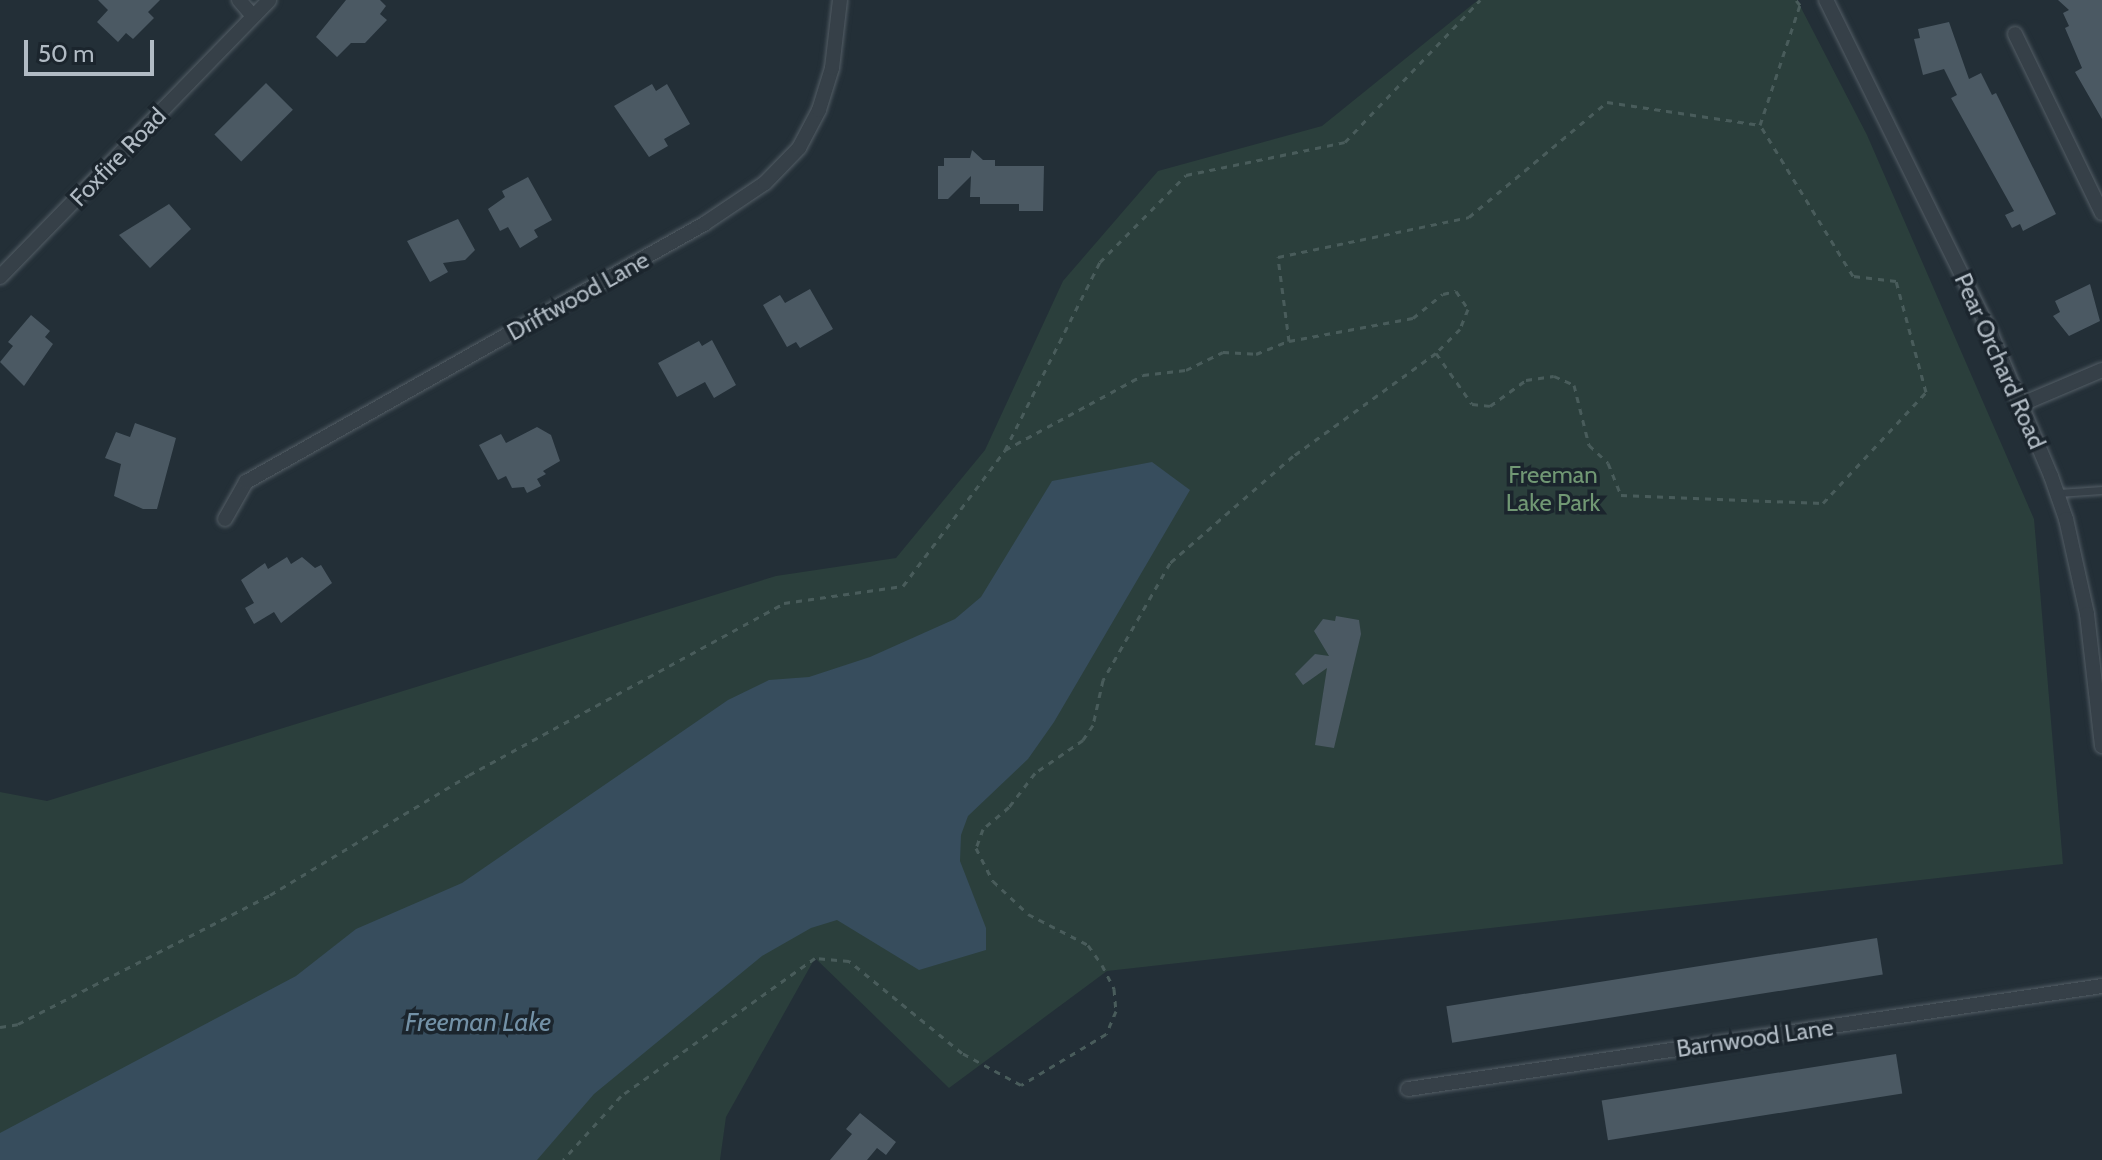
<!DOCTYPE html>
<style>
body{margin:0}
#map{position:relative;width:2102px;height:1160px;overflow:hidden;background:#232f37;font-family:Cabin,sans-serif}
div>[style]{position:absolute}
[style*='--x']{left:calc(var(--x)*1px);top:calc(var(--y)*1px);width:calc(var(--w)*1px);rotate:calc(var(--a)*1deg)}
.green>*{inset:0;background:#2b3f3c}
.water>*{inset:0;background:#374d5d}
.building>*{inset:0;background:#4b5963;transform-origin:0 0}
.path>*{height:3px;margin-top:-1.5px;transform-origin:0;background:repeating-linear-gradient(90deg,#495c5b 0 6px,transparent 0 12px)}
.roads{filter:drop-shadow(0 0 2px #545e66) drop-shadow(0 0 2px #545e66)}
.service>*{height:7px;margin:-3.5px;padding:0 3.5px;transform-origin:3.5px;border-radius:3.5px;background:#364048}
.minor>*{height:14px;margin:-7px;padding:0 7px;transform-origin:7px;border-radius:7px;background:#364048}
span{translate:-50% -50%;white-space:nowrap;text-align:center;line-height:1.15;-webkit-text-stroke:7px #1b252d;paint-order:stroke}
.street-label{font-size:24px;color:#b1bbc4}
.park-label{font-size:24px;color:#719874}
.water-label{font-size:26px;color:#7391a6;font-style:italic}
.scale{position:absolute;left:24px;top:40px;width:130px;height:36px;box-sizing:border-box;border:4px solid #b1bbc4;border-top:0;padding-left:10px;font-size:24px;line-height:28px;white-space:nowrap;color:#b1bbc4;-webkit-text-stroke:6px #1b252d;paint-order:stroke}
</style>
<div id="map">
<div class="green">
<i style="clip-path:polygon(1478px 0,1797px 0,1867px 135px,2034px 519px,2063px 864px,1107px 971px,949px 1088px,815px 958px,726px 1117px,720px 1160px,0 1160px,0 792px,47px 801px,776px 576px,896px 558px,985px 450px,1063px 281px,1158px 171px,1322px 126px)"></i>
</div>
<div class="water">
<i style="clip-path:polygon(1152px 462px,1190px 490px,1054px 722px,1028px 759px,968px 816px,961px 835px,960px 861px,986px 928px,986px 950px,919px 970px,837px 920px,811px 928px,762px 956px,594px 1094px,537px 1160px,0 1160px,0 1133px,296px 976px,356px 929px,462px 883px,728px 700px,769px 680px,809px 677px,870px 657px,955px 619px,981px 597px,1052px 481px)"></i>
</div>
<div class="building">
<i style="clip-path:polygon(98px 0,160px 0,148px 12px,154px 18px,133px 39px,126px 33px,118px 42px,97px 22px,108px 10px)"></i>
<i style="clip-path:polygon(346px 0,380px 0,386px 6px,380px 14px,387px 20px,365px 43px,351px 43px,337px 57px,316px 37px)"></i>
<i style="clip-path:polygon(2058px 0,2102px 0,2102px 119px,2075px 72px,2082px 68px,2065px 28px,2069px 26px,2063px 13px,2069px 10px)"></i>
<i style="clip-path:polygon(1949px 22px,1969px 79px,1981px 73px,1992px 95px,1996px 93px,2056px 214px,2023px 231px,2020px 224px,2012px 228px,2005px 215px,2014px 211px,1951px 98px,1957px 95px,1944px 69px,1923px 75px,1914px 39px,1920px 38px,1918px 29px)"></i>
<i style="left:266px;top:83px;width:38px;height:73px;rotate:45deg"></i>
<i style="clip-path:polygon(652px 84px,656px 91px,667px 84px,690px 124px,664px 139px,668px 146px,649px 157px,614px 106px)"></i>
<i style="clip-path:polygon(972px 150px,983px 160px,995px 160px,995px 166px,1044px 166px,1043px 211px,1019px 211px,1019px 204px,980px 204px,980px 197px,970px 197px,971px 176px,948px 199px,938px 199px,938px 166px,944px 166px,944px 158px,970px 158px)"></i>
<i style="clip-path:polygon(528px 177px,552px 220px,534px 230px,538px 237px,520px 248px,508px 227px,500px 231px,488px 209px,505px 197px,502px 191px)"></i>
<i style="clip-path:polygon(169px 204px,191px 229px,150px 268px,119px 235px)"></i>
<i style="clip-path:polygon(458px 219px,475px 250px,465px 260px,443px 263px,448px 272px,430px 282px,407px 241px)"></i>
<i style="clip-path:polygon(2090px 284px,2100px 321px,2069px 336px,2053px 316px,2060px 312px,2055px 301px)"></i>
<i style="clip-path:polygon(810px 289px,833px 329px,800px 348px,796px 342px,787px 347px,763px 305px,780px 295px,785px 303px)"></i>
<i style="clip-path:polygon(31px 315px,50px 331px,45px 337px,53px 344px,24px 386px,0 362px,13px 346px,8px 342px)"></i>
<i style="clip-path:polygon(712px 340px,736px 385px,714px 398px,705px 382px,677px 397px,658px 363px,699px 341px,702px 346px)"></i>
<i style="clip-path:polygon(135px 423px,176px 438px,157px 509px,143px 509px,114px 496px,121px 464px,105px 458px,116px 432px,130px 437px)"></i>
<i style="clip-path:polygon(537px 427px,551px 435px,560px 461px,543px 471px,546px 474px,537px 479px,541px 486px,527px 493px,524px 487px,512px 488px,506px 476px,498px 480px,479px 445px,501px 434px,506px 443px)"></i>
<i style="clip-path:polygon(287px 557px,291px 564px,302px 557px,315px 568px,321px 565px,332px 583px,281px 623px,274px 612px,254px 624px,245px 608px,254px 603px,241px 580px,265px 563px,268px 569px)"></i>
<i style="clip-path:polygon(1336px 616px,1359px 620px,1361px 634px,1334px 748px,1315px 745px,1327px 668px,1303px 685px,1295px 674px,1315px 654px,1329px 656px,1314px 631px,1323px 619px,1335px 621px)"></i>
<i style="left:1877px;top:938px;width:37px;height:436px;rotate:81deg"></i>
<i style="left:1896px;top:1054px;width:40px;height:298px;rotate:81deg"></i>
<i style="clip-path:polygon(860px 1113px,896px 1142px,886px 1155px,877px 1148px,867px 1160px,830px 1160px,852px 1134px,846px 1129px)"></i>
</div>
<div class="path">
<i style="--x:1289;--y:341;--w:85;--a:-97.5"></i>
<i style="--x:1278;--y:257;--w:195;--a:-11.8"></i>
<i style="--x:1469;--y:217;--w:180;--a:-39.8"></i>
<i style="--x:1607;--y:102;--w:155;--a:8.5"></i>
<i style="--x:1436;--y:353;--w:62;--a:54.8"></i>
<i style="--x:1472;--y:404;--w:18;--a:6"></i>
<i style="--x:1490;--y:406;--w:44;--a:-35.8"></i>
<i style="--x:1526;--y:380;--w:28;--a:-8"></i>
<i style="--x:1554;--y:376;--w:22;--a:24"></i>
<i style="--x:1574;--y:385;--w:62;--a:76"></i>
<i style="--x:1589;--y:445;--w:26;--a:43"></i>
<i style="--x:1608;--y:463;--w:35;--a:68"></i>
<i style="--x:1621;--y:495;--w:202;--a:2.3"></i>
<i style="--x:1823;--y:503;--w:151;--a:-47.1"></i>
<i style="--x:1926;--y:392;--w:115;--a:-105.1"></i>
<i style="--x:1896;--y:281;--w:43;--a:-173.4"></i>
<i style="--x:1853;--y:276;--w:177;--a:-121.6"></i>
<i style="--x:1760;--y:125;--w:126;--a:-71.6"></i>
<i style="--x:1800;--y:5;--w:6;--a:-129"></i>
<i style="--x:1005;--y:450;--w:211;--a:-63.2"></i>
<i style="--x:1100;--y:262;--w:122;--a:-45.3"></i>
<i style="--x:1186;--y:175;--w:162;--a:-11.7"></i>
<i style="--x:1345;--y:142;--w:196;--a:-46.4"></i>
<i style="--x:0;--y:1027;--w:18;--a:-9"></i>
<i style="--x:18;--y:1024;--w:283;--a:-27.1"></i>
<i style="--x:270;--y:895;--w:232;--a:-31.1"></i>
<i style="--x:469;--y:775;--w:359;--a:-28.6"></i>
<i style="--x:784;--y:603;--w:120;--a:-8.1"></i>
<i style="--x:903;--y:586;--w:170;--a:-53.1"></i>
<i style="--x:1005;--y:450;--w:157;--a:-28.5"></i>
<i style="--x:1143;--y:375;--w:43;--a:-6.6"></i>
<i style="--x:1186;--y:370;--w:41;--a:-25.9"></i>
<i style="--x:1223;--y:352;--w:33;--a:3"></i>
<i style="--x:1256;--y:354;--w:35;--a:-22"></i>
<i style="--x:1289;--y:341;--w:126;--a:-10.5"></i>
<i style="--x:1413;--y:318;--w:38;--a:-39"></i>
<i style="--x:1443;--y:294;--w:13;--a:-13"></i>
<i style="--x:1456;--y:291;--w:22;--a:56"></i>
<i style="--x:1468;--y:309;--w:22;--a:112"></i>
<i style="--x:1460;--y:329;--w:34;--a:135"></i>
<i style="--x:1436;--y:353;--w:176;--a:144.2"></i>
<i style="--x:1293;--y:456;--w:163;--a:139"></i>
<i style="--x:1170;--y:563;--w:135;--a:119.8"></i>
<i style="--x:1103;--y:680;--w:46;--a:102.5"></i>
<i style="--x:1093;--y:725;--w:18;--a:124"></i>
<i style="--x:1083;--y:740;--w:58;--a:145.5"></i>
<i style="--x:1035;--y:773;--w:43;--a:127.4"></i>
<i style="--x:1009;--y:807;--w:34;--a:140"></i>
<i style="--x:983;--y:829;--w:20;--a:110"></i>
<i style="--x:976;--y:848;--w:37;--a:63"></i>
<i style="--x:993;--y:881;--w:48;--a:43.3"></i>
<i style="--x:1028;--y:914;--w:68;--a:27.3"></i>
<i style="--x:1088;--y:945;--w:24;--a:55"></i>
<i style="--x:1102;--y:965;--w:27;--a:63"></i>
<i style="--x:1114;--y:989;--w:22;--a:85"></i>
<i style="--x:1116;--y:1011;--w:25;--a:113"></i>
<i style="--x:1106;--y:1034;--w:99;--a:149"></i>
<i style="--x:1021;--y:1085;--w:67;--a:-151.5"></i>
<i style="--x:962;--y:1053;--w:146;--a:-140.8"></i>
<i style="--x:849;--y:961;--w:34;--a:-175"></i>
<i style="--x:815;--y:958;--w:238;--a:144.6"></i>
<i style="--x:621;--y:1096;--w:86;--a:132.2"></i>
</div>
<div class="roads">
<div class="service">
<i style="--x:2058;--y:493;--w:44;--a:-3.9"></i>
</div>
<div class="minor">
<i style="--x:239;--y:0;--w:21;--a:49"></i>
<i style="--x:1826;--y:0;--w:373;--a:63.7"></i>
<i style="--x:1991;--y:334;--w:154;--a:67.1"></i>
<i style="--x:2051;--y:476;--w:46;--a:70.8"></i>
<i style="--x:2066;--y:519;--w:97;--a:77.5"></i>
<i style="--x:2087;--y:614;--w:133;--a:83.5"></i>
<i style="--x:2015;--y:34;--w:199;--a:64.1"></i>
<i style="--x:0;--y:277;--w:386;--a:-45.8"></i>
<i style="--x:2022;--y:404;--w:87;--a:-23"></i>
<i style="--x:225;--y:519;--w:43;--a:-60.4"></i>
<i style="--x:246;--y:482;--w:526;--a:-29.39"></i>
<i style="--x:704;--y:224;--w:73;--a:-33.9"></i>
<i style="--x:765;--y:183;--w:49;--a:-45.8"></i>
<i style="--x:799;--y:148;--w:43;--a:-62.2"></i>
<i style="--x:819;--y:110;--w:44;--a:-72.8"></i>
<i style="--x:832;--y:68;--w:68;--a:-83.3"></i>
<i style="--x:1408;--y:1089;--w:702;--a:-8.44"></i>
</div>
</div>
<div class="street-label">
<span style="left:118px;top:157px;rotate:-46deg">Foxfire Road</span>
<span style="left:578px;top:296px;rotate:-29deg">Driftwood Lane</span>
<span style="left:2000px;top:361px;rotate:66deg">Pear Orchard Road</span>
<span style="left:1755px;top:1038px;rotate:-8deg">Barnwood Lane</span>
</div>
<div class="park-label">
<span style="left:1553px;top:489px">Freeman<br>Lake Park</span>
</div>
<div class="water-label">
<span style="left:478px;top:1023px">Freeman Lake</span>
</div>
<div class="scale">50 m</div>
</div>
